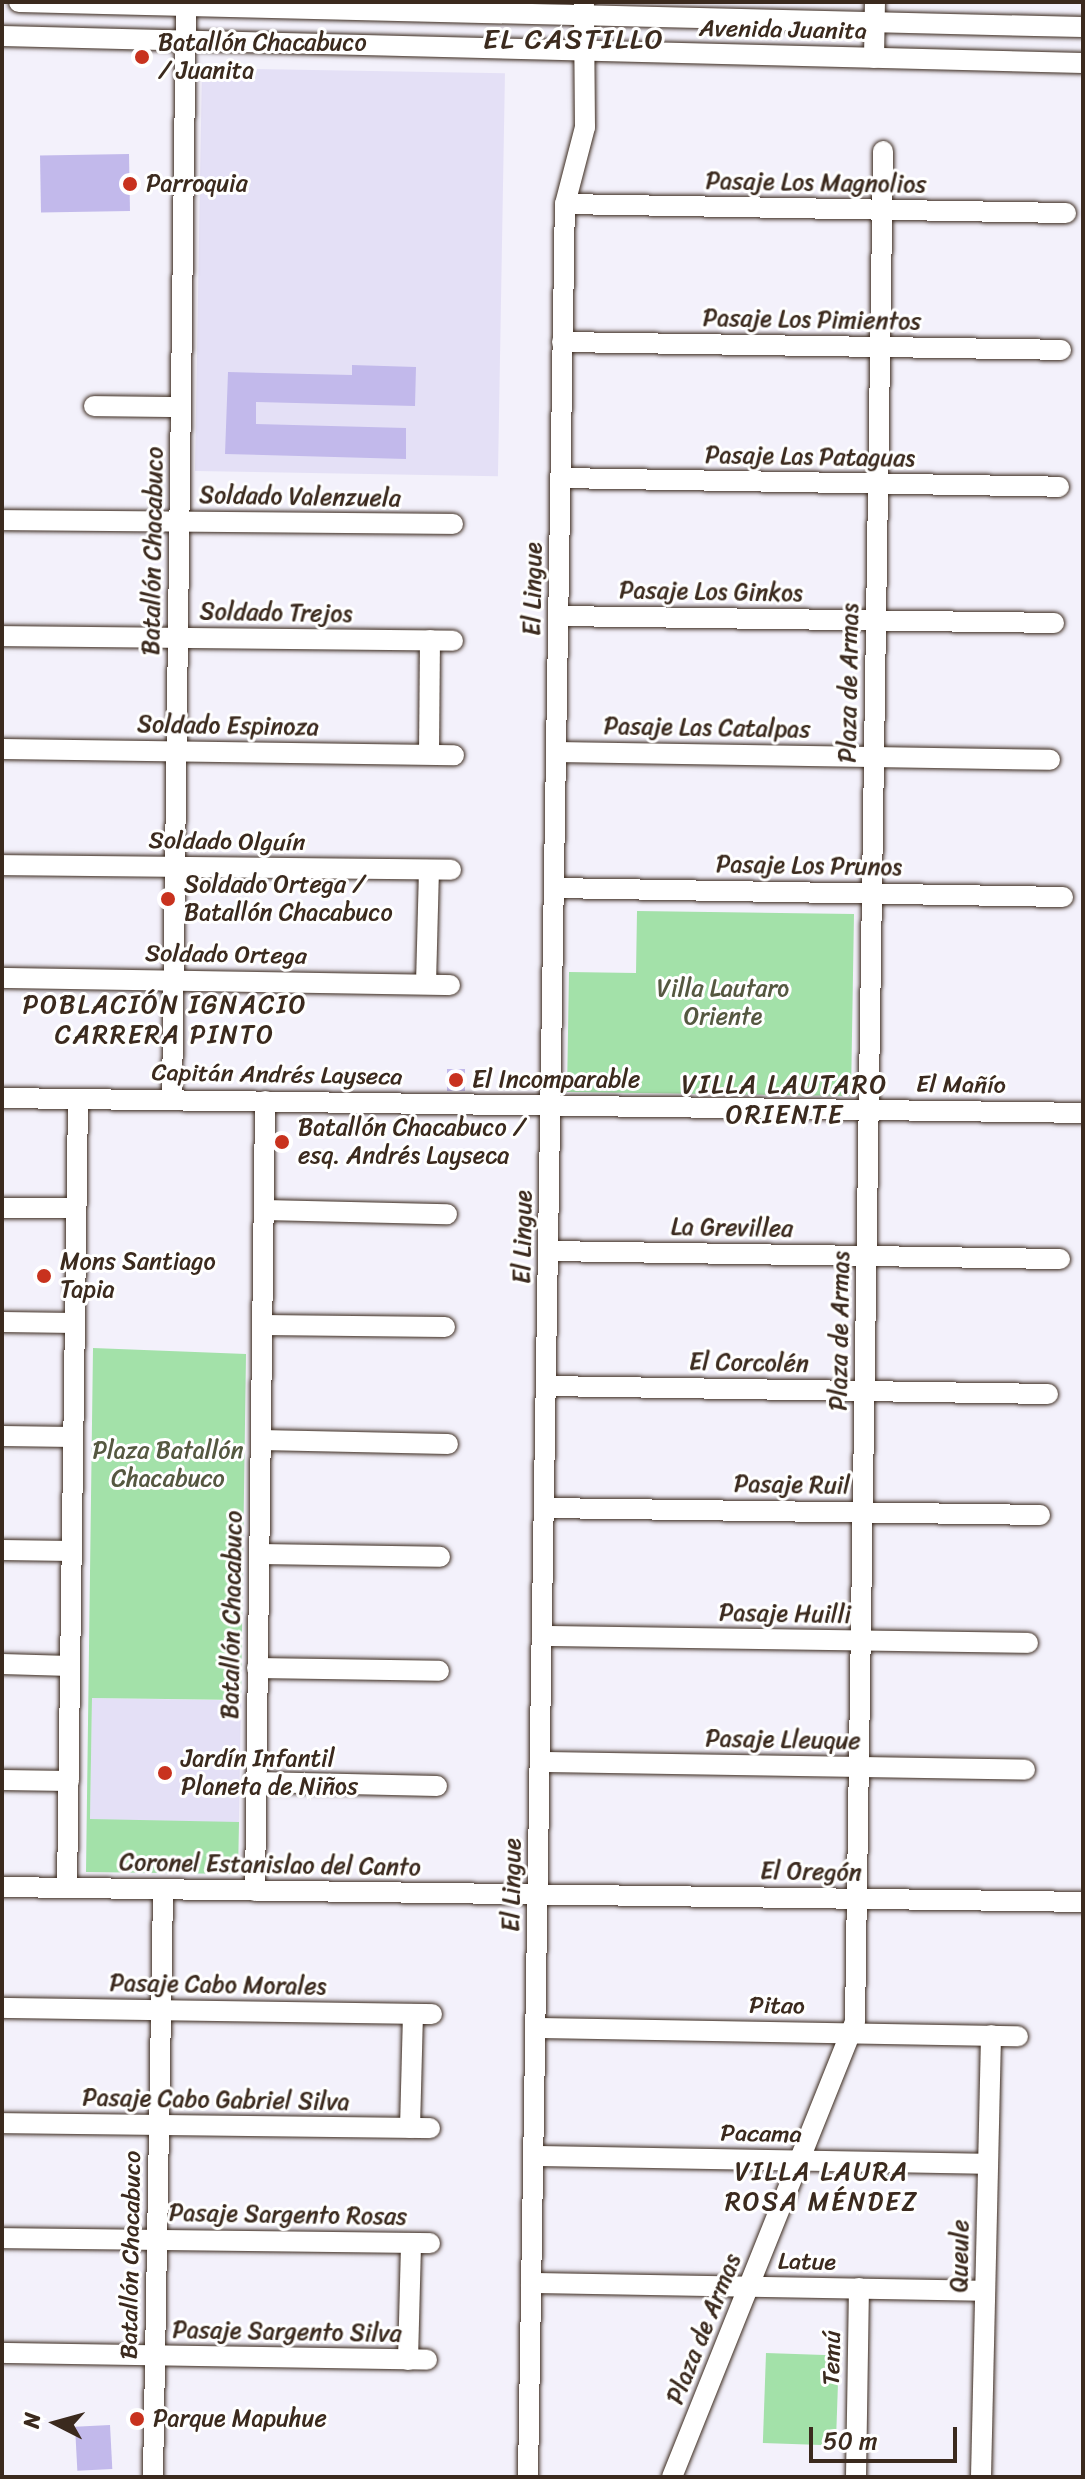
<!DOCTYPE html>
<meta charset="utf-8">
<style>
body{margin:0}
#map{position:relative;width:1085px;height:2479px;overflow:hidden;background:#f3f1fb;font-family:Sriracha,sans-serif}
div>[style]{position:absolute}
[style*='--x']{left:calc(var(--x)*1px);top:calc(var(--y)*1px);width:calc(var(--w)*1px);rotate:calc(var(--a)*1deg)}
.built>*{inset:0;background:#e4e0f6;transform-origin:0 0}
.green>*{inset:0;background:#a3e1a9;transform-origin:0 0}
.building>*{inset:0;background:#c2b9eb;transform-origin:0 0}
.roads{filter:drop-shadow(0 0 2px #3b2a1e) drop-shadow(0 0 2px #3b2a1e)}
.minor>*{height:20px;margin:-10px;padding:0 10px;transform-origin:10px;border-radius:10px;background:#fff}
.dots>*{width:22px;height:22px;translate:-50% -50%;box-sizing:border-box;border:4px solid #fff;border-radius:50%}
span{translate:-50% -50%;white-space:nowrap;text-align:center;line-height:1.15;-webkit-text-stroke:6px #fff;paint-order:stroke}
.street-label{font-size:24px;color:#3b2a1e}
.poi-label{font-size:24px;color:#3b2a1e}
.left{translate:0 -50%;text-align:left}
.park-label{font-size:24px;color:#555841}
.neighbourhood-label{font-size:26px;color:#3b2a1e;letter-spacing:2px}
.quarter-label{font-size:28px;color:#3b2a1e;letter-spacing:2px}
.frame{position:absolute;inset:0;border:4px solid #3b2a1e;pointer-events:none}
.north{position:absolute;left:16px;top:2383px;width:80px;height:80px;-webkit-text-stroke:6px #fff;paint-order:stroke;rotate:276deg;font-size:22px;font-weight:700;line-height:32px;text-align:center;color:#3b2a1e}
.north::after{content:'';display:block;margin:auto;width:28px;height:36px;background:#3b2a1e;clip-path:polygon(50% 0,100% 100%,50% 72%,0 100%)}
.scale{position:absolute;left:809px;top:2427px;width:148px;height:36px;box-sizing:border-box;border:4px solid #3b2a1e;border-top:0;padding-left:10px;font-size:24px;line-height:28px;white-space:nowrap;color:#3b2a1e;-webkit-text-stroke:6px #fff;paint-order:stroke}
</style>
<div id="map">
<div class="built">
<i style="left:202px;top:68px;width:303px;height:403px;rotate:1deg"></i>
<i style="left:92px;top:1698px;width:149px;height:122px;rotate:1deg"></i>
</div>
<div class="green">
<i style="clip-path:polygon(637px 911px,854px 914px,851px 1096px,567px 1092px,569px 972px,636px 973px)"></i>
<i style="clip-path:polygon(93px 1348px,246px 1354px,241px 1700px,92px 1698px,90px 1819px,239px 1822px,238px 1874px,86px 1872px)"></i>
<i style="left:766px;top:2353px;width:73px;height:90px;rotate:2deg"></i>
</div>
<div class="building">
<i style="left:129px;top:154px;width:57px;height:89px;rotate:89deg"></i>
<i style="clip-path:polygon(352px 365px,416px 367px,415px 406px,256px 402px,256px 424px,406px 428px,406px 459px,225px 454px,228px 372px,352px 375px)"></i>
<i style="left:447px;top:1069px;width:18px;height:22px"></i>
<i style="left:110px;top:2425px;width:44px;height:35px;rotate:87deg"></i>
</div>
<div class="roads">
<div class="minor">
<i style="--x:19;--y:2;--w:1064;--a:1.35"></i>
<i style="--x:2;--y:36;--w:1081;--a:1.43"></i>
<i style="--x:874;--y:58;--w:56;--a:-89"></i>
<i style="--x:565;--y:204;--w:501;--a:1.03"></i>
<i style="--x:562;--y:342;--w:499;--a:0.9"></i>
<i style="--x:94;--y:406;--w:87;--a:0.7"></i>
<i style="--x:560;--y:478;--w:499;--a:1"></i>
<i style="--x:2;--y:520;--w:451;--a:0.5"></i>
<i style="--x:558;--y:616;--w:496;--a:0.8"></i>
<i style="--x:2;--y:636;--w:451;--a:0.6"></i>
<i style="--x:2;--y:749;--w:452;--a:0.8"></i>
<i style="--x:556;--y:752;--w:494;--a:0.9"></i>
<i style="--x:429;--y:754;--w:114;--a:-89.5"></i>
<i style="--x:2;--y:865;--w:449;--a:0.6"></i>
<i style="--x:554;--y:888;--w:509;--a:1.01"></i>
<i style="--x:2;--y:978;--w:448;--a:0.9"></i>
<i style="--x:426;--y:984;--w:114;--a:-88.5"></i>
<i style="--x:2;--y:1098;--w:1081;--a:0.79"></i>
<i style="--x:172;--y:1100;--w:1098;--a:-89.27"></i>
<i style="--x:2;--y:1208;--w:74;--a:0"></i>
<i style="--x:264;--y:1210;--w:183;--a:1.3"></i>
<i style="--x:548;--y:1251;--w:512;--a:0.9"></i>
<i style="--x:2;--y:1322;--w:73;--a:0.8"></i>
<i style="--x:262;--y:1325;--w:183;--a:0.6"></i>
<i style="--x:546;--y:1386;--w:502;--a:0.91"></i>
<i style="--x:2;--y:1436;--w:71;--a:0.8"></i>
<i style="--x:261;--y:1440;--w:187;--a:1.2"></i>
<i style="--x:544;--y:1508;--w:496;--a:0.8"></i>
<i style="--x:2;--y:1550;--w:70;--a:0.8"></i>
<i style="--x:259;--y:1554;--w:181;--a:0.9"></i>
<i style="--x:542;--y:1636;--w:486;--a:0.8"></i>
<i style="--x:2;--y:1664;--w:68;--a:1.7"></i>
<i style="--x:257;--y:1668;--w:182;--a:0.9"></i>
<i style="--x:540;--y:1762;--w:485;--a:0.9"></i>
<i style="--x:2;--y:1780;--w:67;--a:0.9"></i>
<i style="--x:256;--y:1782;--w:181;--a:1.3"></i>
<i style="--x:2;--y:1887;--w:1081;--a:0.79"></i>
<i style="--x:67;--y:1888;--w:789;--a:-89.2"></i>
<i style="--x:255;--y:1891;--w:790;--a:-89.27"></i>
<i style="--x:2;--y:2008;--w:430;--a:0.8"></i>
<i style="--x:536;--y:2028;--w:482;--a:1"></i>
<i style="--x:2;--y:2123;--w:428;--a:0.7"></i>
<i style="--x:410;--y:2128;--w:114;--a:-88.5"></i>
<i style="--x:534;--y:2156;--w:454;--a:1"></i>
<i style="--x:2;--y:2238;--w:428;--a:0.7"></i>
<i style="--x:531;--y:2283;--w:454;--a:1"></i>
<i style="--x:2;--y:2353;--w:425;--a:0.9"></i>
<i style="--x:408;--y:2360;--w:117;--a:-88.5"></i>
<i style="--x:153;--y:2477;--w:587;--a:-89.02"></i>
<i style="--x:528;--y:2477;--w:2273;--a:-89.07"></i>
<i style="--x:565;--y:204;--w:80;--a:-75.4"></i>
<i style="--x:585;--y:127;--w:125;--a:-90.5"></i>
<i style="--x:672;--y:2477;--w:491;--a:-68.1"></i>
<i style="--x:855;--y:2021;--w:1870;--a:-89.14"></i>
<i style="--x:856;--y:2477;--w:189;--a:-89.1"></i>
<i style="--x:981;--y:2477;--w:442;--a:-88.7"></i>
</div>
</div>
<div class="dots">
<i style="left:142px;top:57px;background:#c8321e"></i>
<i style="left:130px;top:184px;background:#c8321e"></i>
<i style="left:168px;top:899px;background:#c8321e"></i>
<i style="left:456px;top:1080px;background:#c8321e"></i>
<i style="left:282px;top:1142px;background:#c8321e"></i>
<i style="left:44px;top:1276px;background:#c8321e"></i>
<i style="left:165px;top:1773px;background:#c8321e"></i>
<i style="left:137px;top:2419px;background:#c8321e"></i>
</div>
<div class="street-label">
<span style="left:783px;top:30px;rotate:1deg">Avenida Juanita</span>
<span style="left:816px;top:183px;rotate:1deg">Pasaje Los Magnolios</span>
<span style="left:812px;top:320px;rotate:1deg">Pasaje Los Pimientos</span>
<span style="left:810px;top:457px;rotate:1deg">Pasaje Las Pataguas</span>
<span style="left:300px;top:497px;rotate:1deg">Soldado Valenzuela</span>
<span style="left:153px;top:551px;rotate:-89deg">Batallón Chacabuco</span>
<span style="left:533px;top:589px;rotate:-89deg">El Lingue</span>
<span style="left:711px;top:592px;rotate:1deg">Pasaje Los Ginkos</span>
<span style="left:276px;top:613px;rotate:1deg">Soldado Trejos</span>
<span style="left:849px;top:683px;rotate:-89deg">Plaza de Armas</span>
<span style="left:228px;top:726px;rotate:1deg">Soldado Espinoza</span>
<span style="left:707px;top:728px;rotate:1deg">Pasaje Las Catalpas</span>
<span style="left:227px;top:842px;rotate:1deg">Soldado Olguín</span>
<span style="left:809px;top:866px;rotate:1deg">Pasaje Los Prunos</span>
<span style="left:226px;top:955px;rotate:1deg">Soldado Ortega</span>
<span style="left:277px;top:1075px;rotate:1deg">Capitán Andrés Layseca</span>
<span style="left:961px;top:1085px;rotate:1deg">El Mañío</span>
<span style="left:732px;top:1228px;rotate:1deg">La Grevillea</span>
<span style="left:523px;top:1237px;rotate:-89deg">El Lingue</span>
<span style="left:840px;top:1331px;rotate:-89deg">Plaza de Armas</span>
<span style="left:749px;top:1363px;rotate:1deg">El Corcolén</span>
<span style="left:792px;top:1485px;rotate:1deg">Pasaje Ruil</span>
<span style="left:785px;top:1614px;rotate:1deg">Pasaje Huilli</span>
<span style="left:232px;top:1615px;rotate:-89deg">Batallón Chacabuco</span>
<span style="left:783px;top:1740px;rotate:1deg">Pasaje Lleuque</span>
<span style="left:270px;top:1865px;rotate:1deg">Coronel Estanislao del Canto</span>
<span style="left:811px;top:1872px;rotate:1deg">El Oregón</span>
<span style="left:512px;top:1885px;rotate:-89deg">El Lingue</span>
<span style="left:218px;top:1985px;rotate:1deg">Pasaje Cabo Morales</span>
<span style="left:777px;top:2006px;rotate:1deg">Pitao</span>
<span style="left:216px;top:2100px;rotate:1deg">Pasaje Cabo Gabriel Silva</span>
<span style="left:761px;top:2134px;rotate:1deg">Pacama</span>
<span style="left:288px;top:2215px;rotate:1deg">Pasaje Sargento Rosas</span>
<span style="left:131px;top:2255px;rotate:-89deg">Batallón Chacabuco</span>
<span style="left:960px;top:2256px;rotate:-89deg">Queule</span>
<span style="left:807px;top:2262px;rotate:1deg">Latue</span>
<span style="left:704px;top:2329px;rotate:-68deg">Plaza de Armas</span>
<span style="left:287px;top:2332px;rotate:1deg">Pasaje Sargento Silva</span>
<span style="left:832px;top:2358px;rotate:-89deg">Temú</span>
</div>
<div class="poi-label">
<span class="left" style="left:158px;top:57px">Batallón Chacabuco<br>/ Juanita</span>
<span class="left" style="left:146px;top:184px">Parroquia</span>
<span class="left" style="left:184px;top:899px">Soldado Ortega /<br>Batallón Chacabuco</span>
<span class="left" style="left:472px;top:1080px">El Incomparable</span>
<span class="left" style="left:298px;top:1142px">Batallón Chacabuco /<br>esq. Andrés Layseca</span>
<span class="left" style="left:60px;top:1276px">Mons Santiago<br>Tapia</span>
<span class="left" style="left:181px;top:1773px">Jardín Infantil<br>Planeta de Niños</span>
<span class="left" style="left:153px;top:2419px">Parque Mapuhue</span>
</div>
<div class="park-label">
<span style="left:723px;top:1003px">Villa Lautaro<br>Oriente</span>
<span style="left:168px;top:1465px">Plaza Batallón<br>Chacabuco</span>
</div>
<div class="neighbourhood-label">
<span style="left:165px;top:1020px">POBLACIÓN IGNACIO<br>CARRERA PINTO</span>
<span style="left:785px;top:1100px">VILLA LAUTARO<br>ORIENTE</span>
<span style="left:822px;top:2187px">VILLA LAURA<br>ROSA MÉNDEZ</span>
</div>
<div class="quarter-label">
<span style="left:574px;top:39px">EL CASTILLO</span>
</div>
<div class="frame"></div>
<div class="north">N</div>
<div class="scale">50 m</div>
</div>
